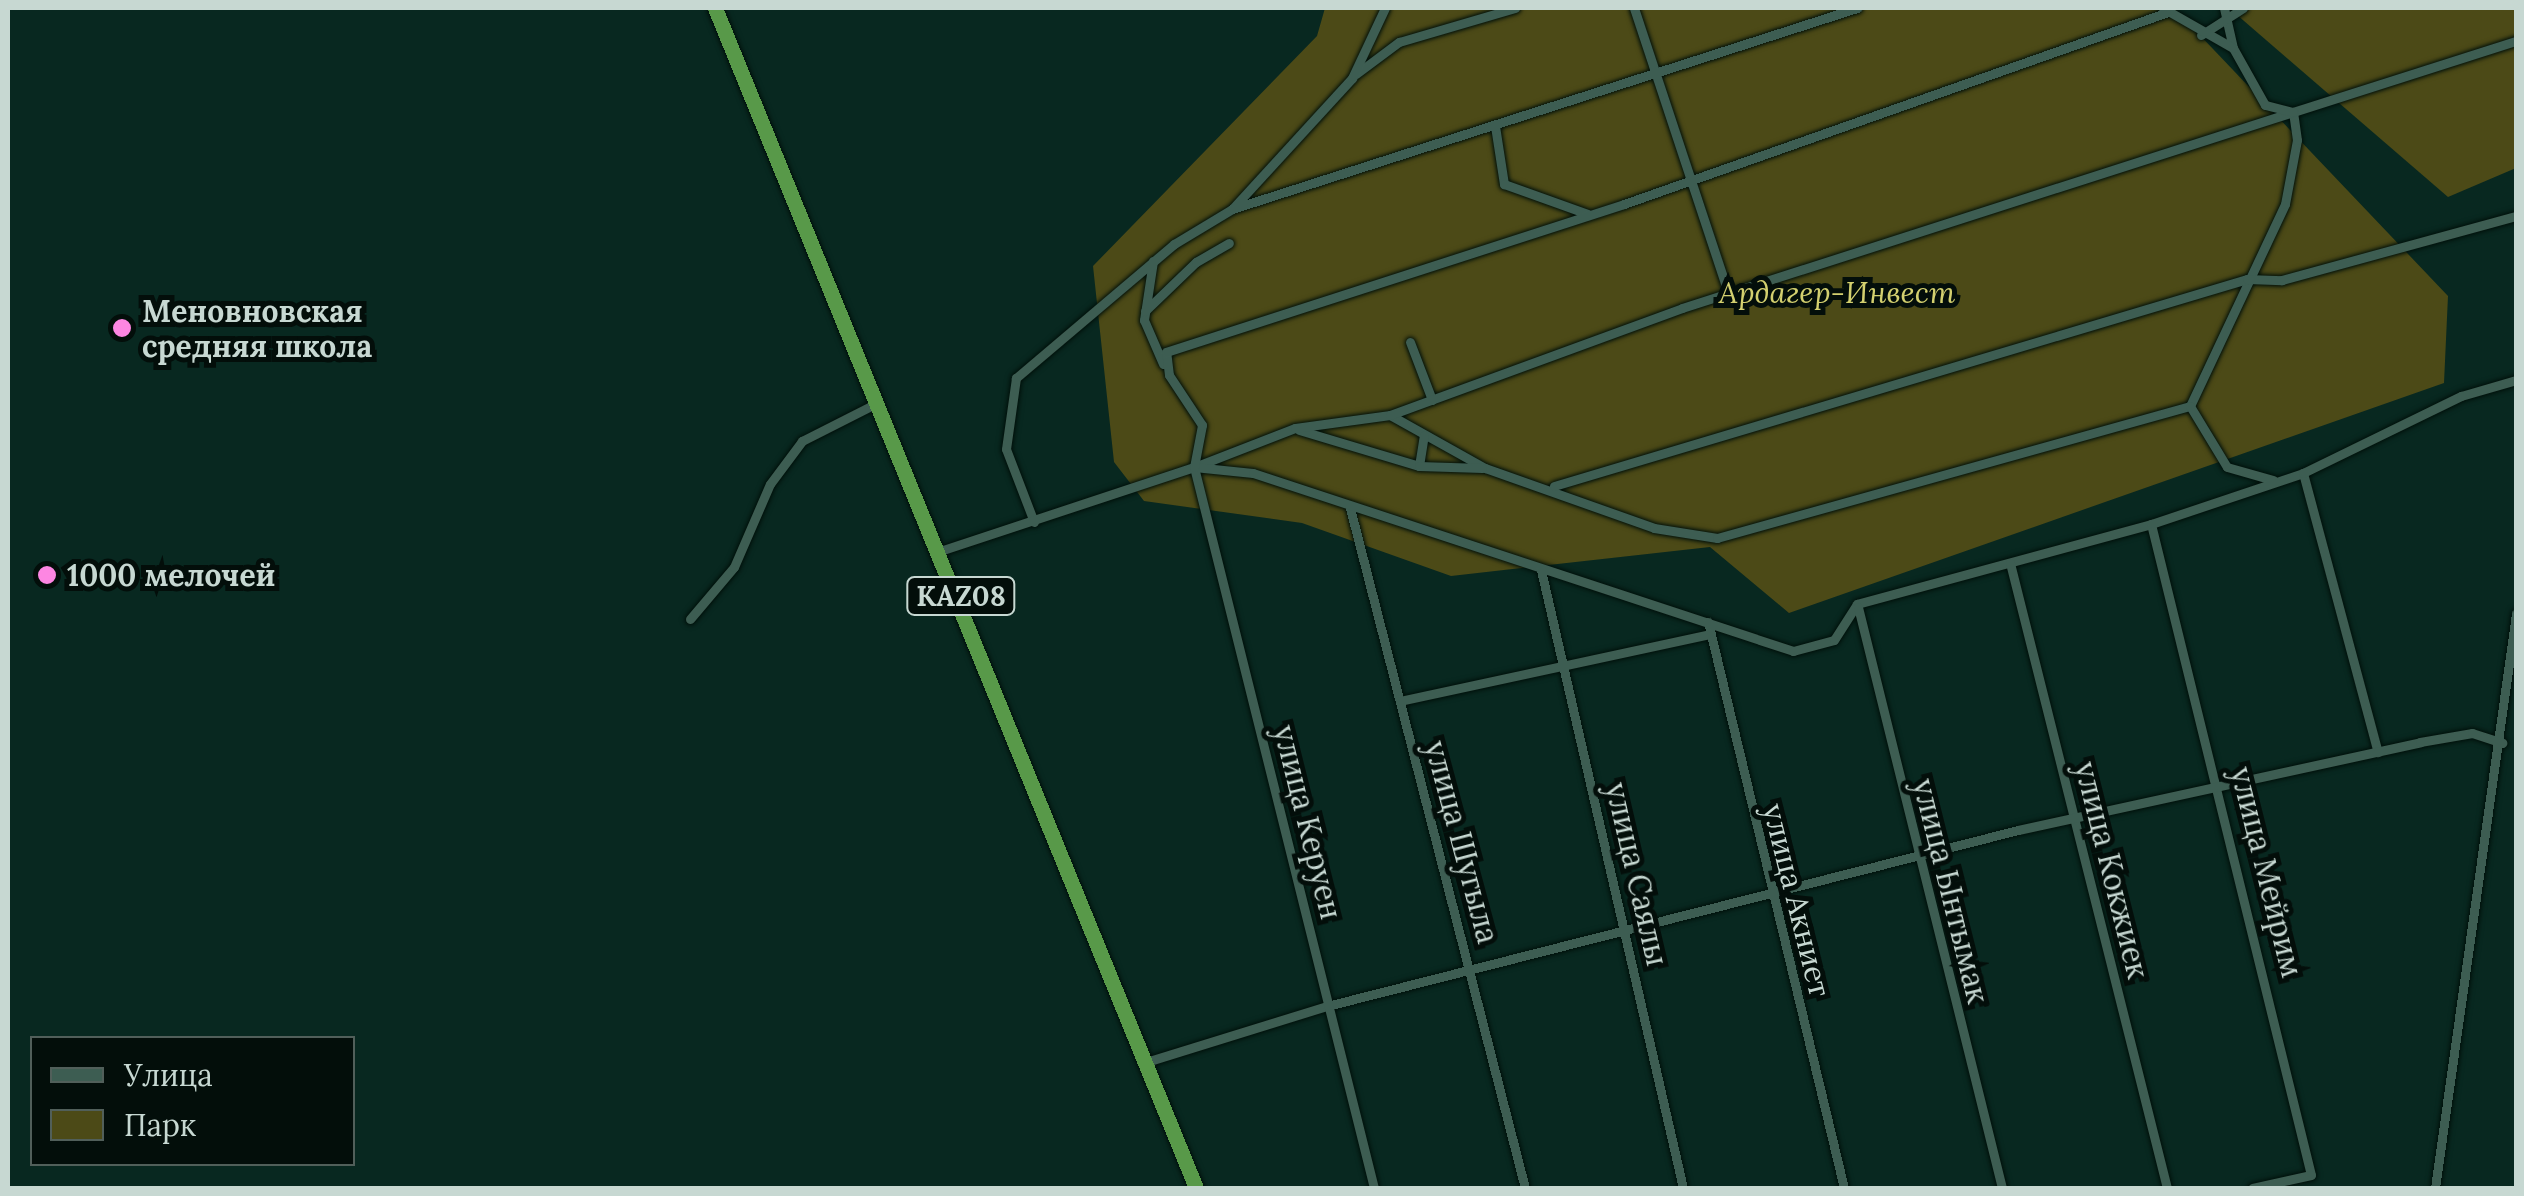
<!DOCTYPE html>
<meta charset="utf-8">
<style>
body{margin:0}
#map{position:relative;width:2524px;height:1196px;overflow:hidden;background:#082820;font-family:Lora,serif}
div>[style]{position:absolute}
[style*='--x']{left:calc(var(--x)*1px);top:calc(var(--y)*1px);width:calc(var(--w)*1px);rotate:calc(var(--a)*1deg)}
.green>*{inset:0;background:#4c4a17}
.roads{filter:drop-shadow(0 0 2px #00100a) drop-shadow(0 0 2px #00100a)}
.street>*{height:9px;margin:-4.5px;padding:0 4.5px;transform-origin:4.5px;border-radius:4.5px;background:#3d5d52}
.highway>*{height:15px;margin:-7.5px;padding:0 7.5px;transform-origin:7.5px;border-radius:7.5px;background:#589949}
.dots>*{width:28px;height:28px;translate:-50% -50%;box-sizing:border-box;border:5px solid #030e0a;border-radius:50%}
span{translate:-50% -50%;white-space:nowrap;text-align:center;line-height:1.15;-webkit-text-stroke:10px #030e0a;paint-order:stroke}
.shield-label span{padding:2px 8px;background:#030e0a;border:2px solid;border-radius:8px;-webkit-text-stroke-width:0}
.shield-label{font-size:28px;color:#c7d8d2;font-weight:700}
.park-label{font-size:30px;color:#d3d06f;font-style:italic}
.poi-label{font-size:30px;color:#c7d8d2;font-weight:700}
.left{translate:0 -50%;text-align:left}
.street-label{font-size:30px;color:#c7d8d2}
.frame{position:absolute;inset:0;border:10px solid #c7d8d2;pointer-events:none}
.legend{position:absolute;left:30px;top:1036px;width:325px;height:130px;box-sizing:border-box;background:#030e0a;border:2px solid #515f5a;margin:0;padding:12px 18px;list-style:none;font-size:30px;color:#c7d8d2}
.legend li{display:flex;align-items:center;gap:20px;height:50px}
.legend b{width:50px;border:2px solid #515f5a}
</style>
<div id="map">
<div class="green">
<i style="clip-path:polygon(1325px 8px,2174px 8px,2448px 296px,2444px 383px,1789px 613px,1710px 547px,1451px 576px,1302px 523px,1144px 501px,1114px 462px,1093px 266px,1317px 36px)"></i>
<i style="clip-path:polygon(2229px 8px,2516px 8px,2516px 168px,2448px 197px)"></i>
</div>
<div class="roads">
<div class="street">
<i style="--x:1634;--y:8;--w:302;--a:71.7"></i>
<i style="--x:2224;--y:8;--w:41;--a:77.3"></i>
<i style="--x:2201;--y:35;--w:50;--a:-32.7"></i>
<i style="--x:1356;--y:74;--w:54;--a:-36.7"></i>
<i style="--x:1399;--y:42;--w:121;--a:-16.3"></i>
<i style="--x:1495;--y:126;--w:59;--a:81.2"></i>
<i style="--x:1504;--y:184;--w:89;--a:19.7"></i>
<i style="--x:1234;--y:207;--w:175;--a:-47.5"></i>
<i style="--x:1352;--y:78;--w:77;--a:-64.8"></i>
<i style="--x:1153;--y:261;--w:60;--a:98.7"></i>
<i style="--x:1144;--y:320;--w:48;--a:66.6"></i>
<i style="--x:1145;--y:311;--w:71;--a:-43.9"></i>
<i style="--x:1196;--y:262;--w:38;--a:-30"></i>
<i style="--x:1410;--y:342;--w:62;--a:69.2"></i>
<i style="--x:2190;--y:406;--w:223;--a:-64.8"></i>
<i style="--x:2285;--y:204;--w:65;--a:-79.4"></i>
<i style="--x:2297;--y:140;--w:28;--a:-98"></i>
<i style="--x:2293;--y:112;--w:234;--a:-17.7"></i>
<i style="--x:1390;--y:415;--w:109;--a:29.2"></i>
<i style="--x:1485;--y:468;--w:179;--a:19.5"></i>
<i style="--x:1654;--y:528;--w:64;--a:9"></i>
<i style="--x:1717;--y:538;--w:491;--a:-15.6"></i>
<i style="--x:2190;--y:406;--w:71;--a:58.8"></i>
<i style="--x:2227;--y:467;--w:48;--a:15.8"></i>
<i style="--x:1299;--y:430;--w:125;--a:16.7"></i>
<i style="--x:1419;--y:466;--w:31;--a:-81"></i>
<i style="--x:1197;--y:466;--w:105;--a:-21.2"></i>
<i style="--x:1295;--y:428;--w:96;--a:-7.8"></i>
<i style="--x:1390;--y:415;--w:311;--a:-20.1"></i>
<i style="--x:1682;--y:308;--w:642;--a:-17.79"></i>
<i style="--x:2293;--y:112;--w:29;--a:-166"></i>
<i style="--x:2265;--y:105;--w:65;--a:-119.3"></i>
<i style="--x:2233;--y:48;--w:81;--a:-150.3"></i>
<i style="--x:1419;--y:466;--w:63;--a:1.8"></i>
<i style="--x:2303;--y:473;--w:289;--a:75"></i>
<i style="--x:1554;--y:486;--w:723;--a:-16.63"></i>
<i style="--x:2247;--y:279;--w:35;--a:2"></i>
<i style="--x:2282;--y:280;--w:243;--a:-15.3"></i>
<i style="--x:1350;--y:508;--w:702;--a:75.57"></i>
<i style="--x:1034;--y:522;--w:78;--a:-111"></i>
<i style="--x:1006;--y:449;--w:72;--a:-82"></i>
<i style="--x:1016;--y:378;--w:207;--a:-40.3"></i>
<i style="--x:1174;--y:244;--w:68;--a:-31.1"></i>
<i style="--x:1232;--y:209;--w:657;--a:-17.83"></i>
<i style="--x:2151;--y:524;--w:670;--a:76.19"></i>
<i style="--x:2311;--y:1175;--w:60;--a:167.6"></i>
<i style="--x:943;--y:550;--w:264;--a:-18.3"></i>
<i style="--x:1194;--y:467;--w:59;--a:5.8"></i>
<i style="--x:1253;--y:473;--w:569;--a:18.24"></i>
<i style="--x:1793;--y:651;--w:42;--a:-15"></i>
<i style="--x:1834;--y:640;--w:43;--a:-57.4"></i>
<i style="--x:1857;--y:604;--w:305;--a:-15.2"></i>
<i style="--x:2151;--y:524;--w:160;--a:-18.5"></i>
<i style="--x:2303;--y:473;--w:176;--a:-26"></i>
<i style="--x:2461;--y:396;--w:57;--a:-16.2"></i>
<i style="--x:2010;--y:563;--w:644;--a:75.9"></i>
<i style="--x:1541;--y:570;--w:634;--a:77.06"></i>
<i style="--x:1858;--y:607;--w:599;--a:76.08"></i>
<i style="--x:690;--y:619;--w:68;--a:-49.8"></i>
<i style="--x:734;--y:567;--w:90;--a:-66.6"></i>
<i style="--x:770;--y:484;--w:54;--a:-53.3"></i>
<i style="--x:802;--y:441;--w:84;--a:-26.9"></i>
<i style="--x:1708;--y:622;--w:582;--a:76.49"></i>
<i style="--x:1400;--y:701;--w:317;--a:-12.2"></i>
<i style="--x:1146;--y:1062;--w:189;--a:-17.2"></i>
<i style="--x:1327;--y:1006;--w:713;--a:-14.29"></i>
<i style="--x:2018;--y:830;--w:412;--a:-12.3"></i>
<i style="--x:2420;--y:742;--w:53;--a:-9.8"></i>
<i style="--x:2472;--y:733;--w:32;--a:18"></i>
<i style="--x:1374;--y:1188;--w:743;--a:-104.02"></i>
<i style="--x:1194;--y:467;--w:43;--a:-79.2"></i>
<i style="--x:1202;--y:425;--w:60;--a:-123.4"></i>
<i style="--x:1169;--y:375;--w:23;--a:-97"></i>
<i style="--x:1166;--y:352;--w:481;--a:-17.9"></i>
<i style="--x:1624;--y:204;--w:577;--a:-19.44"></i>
<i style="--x:2435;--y:1188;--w:580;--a:-81.97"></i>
</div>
<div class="highway">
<i style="--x:715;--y:8;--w:1274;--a:67.82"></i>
</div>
</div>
<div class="dots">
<i style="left:122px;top:328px;background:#fd86e2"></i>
<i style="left:47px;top:575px;background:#fd86e2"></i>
</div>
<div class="shield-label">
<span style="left:961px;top:596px">KAZ08</span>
</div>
<div class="park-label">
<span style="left:1837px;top:292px">Ардагер-Инвест</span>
</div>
<div class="poi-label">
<span class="left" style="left:142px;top:328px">Меновновская<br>средняя школа</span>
<span class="left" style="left:67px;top:575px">1000 мелочей</span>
</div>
<div class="street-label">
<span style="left:1308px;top:822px;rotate:76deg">улица Керуен</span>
<span style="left:1462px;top:842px;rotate:75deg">улица Шугыла</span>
<span style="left:2112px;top:870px;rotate:76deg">улица Кокжиек</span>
<span style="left:2267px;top:872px;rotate:76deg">улица Мейрим</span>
<span style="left:1637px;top:874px;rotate:77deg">улица Саялы</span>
<span style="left:1951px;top:891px;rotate:76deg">улица Ынтымак</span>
<span style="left:1797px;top:900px;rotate:76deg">улица Акниет</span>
</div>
<div class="frame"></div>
<ul class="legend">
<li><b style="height:12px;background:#3d5d52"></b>Улица</li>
<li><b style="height:28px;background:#4c4a17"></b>Парк</li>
</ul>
</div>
